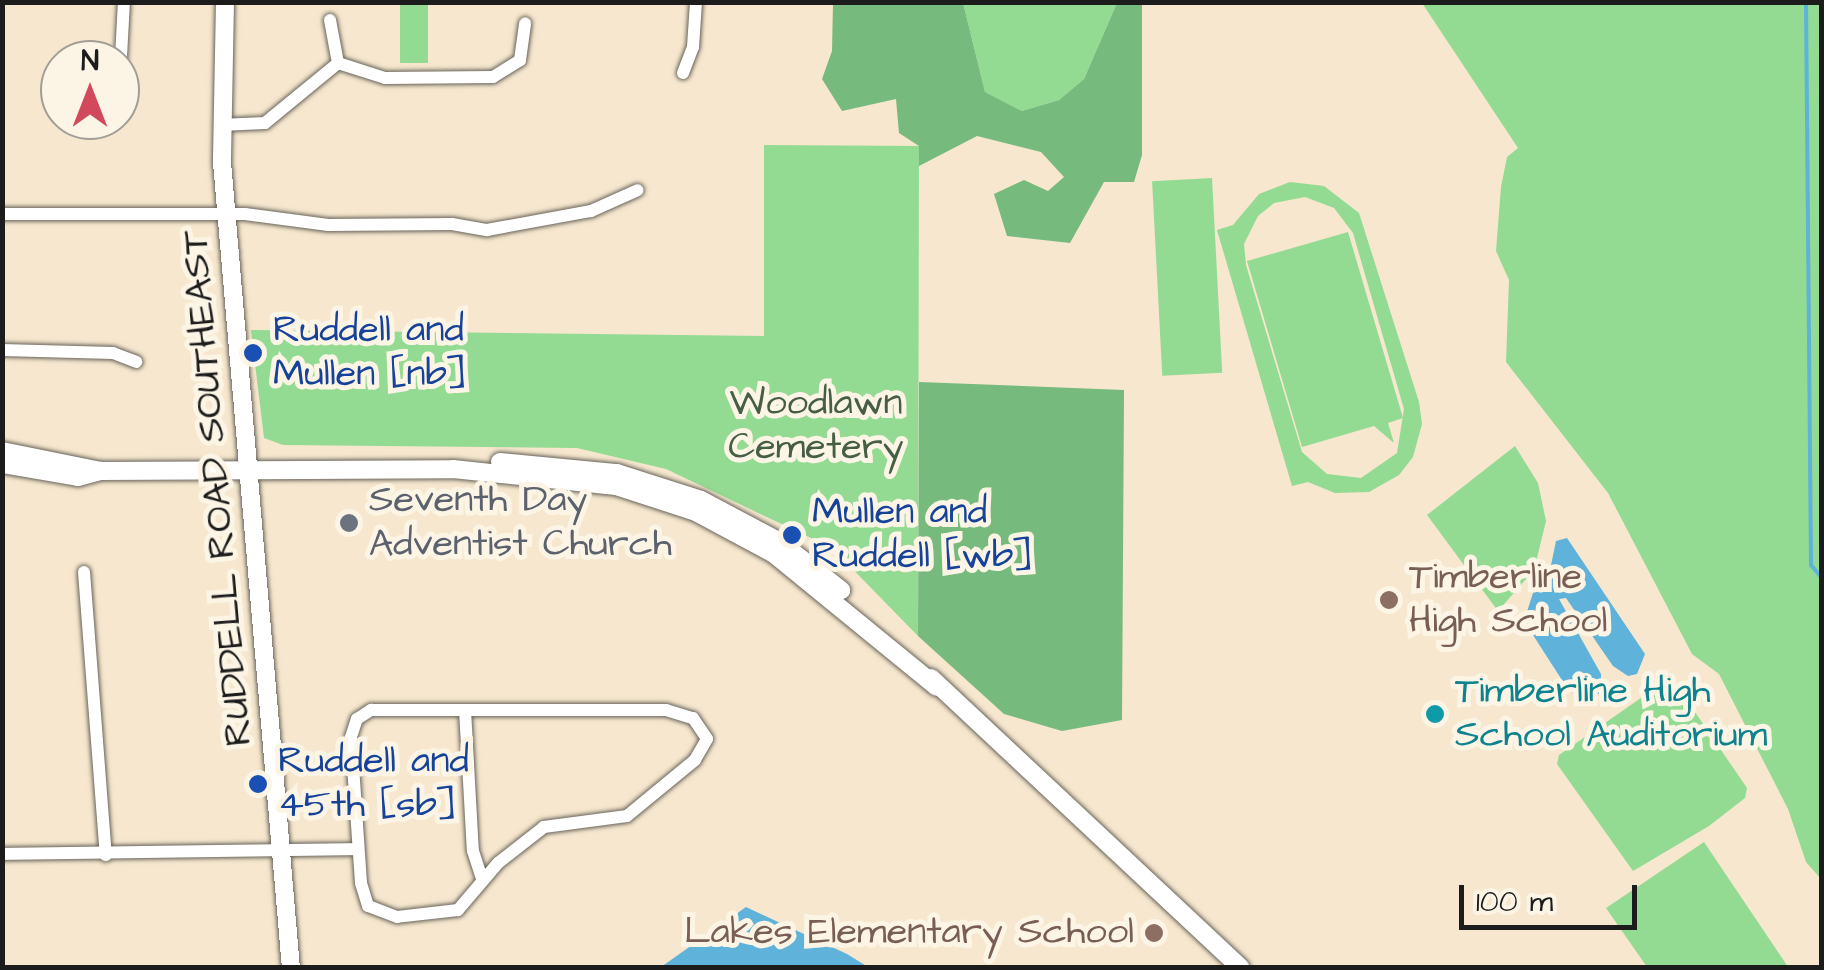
<!DOCTYPE html>
<style>
body{margin:0}
#map{position:relative;width:1824px;height:970px;overflow:hidden;background:#f6e7ce;font-family:"Architects Daughter",sans-serif}
div>[style]{position:absolute}
[style*='--x']{left:calc(var(--x)*1px);top:calc(var(--y)*1px);width:calc(var(--w)*1px);rotate:calc(var(--a)*1deg)}
.green>*{inset:0;background:#93da93;transform-origin:0 0}
.forest>*{inset:0;background:#76ba7d}
.water>*{inset:0;background:#5fb2da}
.stream>*{height:4px;margin:-2px;padding:0 2px;transform-origin:2px;border-radius:2px;background:#5fb2da}
.roads{filter:drop-shadow(0 0 2px #68635a) drop-shadow(0 0 2px #68635a)}
.street>*{height:12px;margin:-6px;padding:0 6px;transform-origin:6px;border-radius:6px;background:#fff}
.secondary>*{height:18px;margin:-9px;padding:0 9px;transform-origin:9px;border-radius:9px;background:#fff}
.dots>*{width:28px;height:28px;translate:-50% -50%;box-sizing:border-box;border:5px solid #fcf5e5;border-radius:50%}
span{translate:-50% -50%;white-space:nowrap;text-align:center;line-height:1.15;-webkit-text-stroke:10px #fcf5e5;paint-order:stroke}
.transit-label{font-size:38px;color:#164399}
.left{translate:0 -50%;text-align:left}
.park-label{font-size:38px;color:#465e46}
.street-label{font-size:38px;color:#1c1c1c}
.worship-label{font-size:38px;color:#5b616d}
.education-label{font-size:38px;color:#785e54}
.right{translate:-100% -50%;text-align:right}
.culture-label{font-size:38px;color:#0d838f}
.frame{position:absolute;inset:0;border:5px solid #1c1c1c;pointer-events:none}
.north{position:absolute;left:40px;top:40px;width:100px;height:100px;box-sizing:border-box;background:#fcf5e5;border:2px solid #a29e95;border-radius:50%;rotate:0deg;font-size:28px;font-weight:700;line-height:40px;text-align:center;color:#1c1c1c}
.north::after{content:'';display:block;margin:auto;width:35px;height:45px;background:#d1495b;clip-path:polygon(50% 0,100% 100%,50% 72%,0 100%)}
.scale{position:absolute;left:1459px;top:885px;width:178px;height:45px;box-sizing:border-box;border:5px solid #1c1c1c;border-top:0;padding-left:12px;font-size:30px;line-height:35px;white-space:nowrap;color:#1c1c1c;-webkit-text-stroke:8px #fcf5e5;paint-order:stroke}
</style>
<div id="map">
<div class="green">
<i style="left:400px;top:3px;width:28px;height:60px"></i>
<i style="clip-path:polygon(963px 3px,1117px 3px,1084px 79px,1059px 100px,1022px 111px,985px 92px)"></i>
<i style="clip-path:polygon(1422px 3px,1821px 3px,1821px 879px,1806px 862px,1788px 809px,1719px 674px,1692px 654px,1608px 493px,1506px 362px,1509px 280px,1496px 251px,1501px 187px,1507px 157px,1518px 148px)"></i>
<i style="clip-path:polygon(764px 145px,919px 146px,918px 636px,832px 548px,666px 469px,577px 448px,283px 445px,264px 438px,251px 330px,764px 336px)"></i>
<i style="left:1212px;top:178px;width:195px;height:60px;rotate:87deg"></i>
<i style="clip-path:polygon(evenodd,1290px 182px,1324px 186px,1359px 213px,1419px 402px,1422px 424px,1413px 457px,1399px 475px,1369px 492px,1335px 493px,1308px 482px,1292px 486px,1217px 230px,1233px 225px,1259px 194px,1290px 182px,1305px 197px,1334px 208px,1353px 233px,1404px 409px,1397px 453px,1361px 478px,1327px 474px,1302px 452px,1246px 265px,1244px 244px,1258px 216px,1274px 203px,1305px 197px)"></i>
<i style="clip-path:polygon(1348px 232px,1403px 418px,1388px 423px,1394px 443px,1374px 426px,1302px 447px,1247px 261px)"></i>
<i style="clip-path:polygon(1515px 446px,1538px 483px,1546px 521px,1534px 570px,1498px 611px,1427px 515px)"></i>
<i style="clip-path:polygon(1671px 677px,1747px 788px,1745px 798px,1709px 826px,1633px 871px,1557px 764px,1559px 755px)"></i>
<i style="clip-path:polygon(1704px 842px,1788px 967px,1647px 967px,1606px 908px)"></i>
</div>
<div class="forest">
<i style="clip-path:polygon(833px 3px,963px 3px,985px 92px,1022px 111px,1059px 100px,1084px 79px,1117px 3px,1142px 3px,1142px 155px,1134px 182px,1104px 182px,1070px 243px,1007px 236px,994px 194px,1024px 180px,1048px 191px,1064px 177px,1041px 152px,977px 136px,919px 166px,919px 146px,899px 133px,896px 99px,842px 111px,822px 79px,832px 51px)"></i>
<i style="clip-path:polygon(919px 382px,1124px 390px,1122px 720px,1062px 731px,1004px 714px,918px 636px)"></i>
</div>
<div class="water">
<i style="clip-path:polygon(1567px 538px,1645px 654px,1637px 674px,1628px 676px,1613px 666px,1566px 598px,1559px 599px,1601px 674px,1601px 692px,1589px 701px,1569px 691px,1524px 621px,1533px 593px,1549px 575px,1556px 541px)"></i>
<i style="clip-path:polygon(746px 907px,847px 954px,868px 967px,661px 967px)"></i>
</div>
<div class="stream">
<i style="--x:1806;--y:2;--w:563;--a:89.49"></i>
<i style="--x:1811;--y:565;--w:17;--a:50"></i>
</div>
<div class="roads">
<div class="street">
<i style="--x:330;--y:20;--w:44;--a:79.5"></i>
<i style="--x:683;--y:73;--w:28;--a:-69"></i>
<i style="--x:693;--y:47;--w:45;--a:-86.2"></i>
<i style="--x:120;--y:75;--w:73;--a:-86.9"></i>
<i style="--x:220;--y:125;--w:45;--a:-2.5"></i>
<i style="--x:265;--y:123;--w:94;--a:-39.4"></i>
<i style="--x:338;--y:63;--w:49;--a:17.7"></i>
<i style="--x:385;--y:78;--w:108;--a:-0.5"></i>
<i style="--x:493;--y:77;--w:32;--a:-32"></i>
<i style="--x:520;--y:60;--w:37;--a:-82"></i>
<i style="--x:2;--y:214;--w:243;--a:0"></i>
<i style="--x:245;--y:214;--w:84;--a:7.5"></i>
<i style="--x:328;--y:225;--w:124;--a:-0.5"></i>
<i style="--x:452;--y:224;--w:36;--a:10"></i>
<i style="--x:487;--y:230;--w:106;--a:-10.4"></i>
<i style="--x:591;--y:211;--w:51;--a:-24.1"></i>
<i style="--x:2;--y:350;--w:111;--a:1.5"></i>
<i style="--x:113;--y:353;--w:25;--a:21"></i>
<i style="--x:84;--y:572;--w:284;--a:85.6"></i>
<i style="--x:371;--y:710;--w:295;--a:0"></i>
<i style="--x:666;--y:710;--w:28;--a:17"></i>
<i style="--x:693;--y:718;--w:25;--a:56"></i>
<i style="--x:707;--y:739;--w:24;--a:120"></i>
<i style="--x:695;--y:760;--w:88;--a:140.5"></i>
<i style="--x:627;--y:816;--w:84;--a:172.5"></i>
<i style="--x:544;--y:827;--w:58;--a:142"></i>
<i style="--x:498;--y:863;--w:62;--a:130.4"></i>
<i style="--x:458;--y:910;--w:61;--a:173.5"></i>
<i style="--x:397;--y:917;--w:31;--a:-159"></i>
<i style="--x:368;--y:906;--w:24;--a:-107"></i>
<i style="--x:361;--y:883;--w:146;--a:-93.9"></i>
<i style="--x:351;--y:737;--w:19;--a:-72"></i>
<i style="--x:357;--y:719;--w:17;--a:-33"></i>
<i style="--x:465;--y:710;--w:141;--a:86.8"></i>
<i style="--x:473;--y:851;--w:29;--a:72"></i>
<i style="--x:2;--y:854;--w:356;--a:-0.8"></i>
</div>
<div class="secondary">
<i style="--x:225;--y:2;--w:160;--a:91.1"></i>
<i style="--x:222;--y:162;--w:809;--a:85.11"></i>
<i style="--x:2;--y:451;--w:101;--a:11.4"></i>
<i style="--x:101;--y:471;--w:352;--a:-0.3"></i>
<i style="--x:453;--y:469;--w:164;--a:6"></i>
<i style="--x:616;--y:486;--w:84;--a:18"></i>
<i style="--x:696;--y:512;--w:89;--a:28.3"></i>
<i style="--x:774;--y:554;--w:210;--a:39.2"></i>
<i style="--x:500;--y:462;--w:118;--a:5.4"></i>
<i style="--x:617;--y:473;--w:88;--a:17.8"></i>
<i style="--x:701;--y:500;--w:89;--a:28"></i>
<i style="--x:780;--y:542;--w:78;--a:38.2"></i>
<i style="--x:2;--y:464;--w:77;--a:9.7"></i>
<i style="--x:78;--y:477;--w:24;--a:-15"></i>
<i style="--x:931;--y:678;--w:424;--a:43.1"></i>
</div>
</div>
<div class="dots">
<i style="left:253px;top:353px;background:#1a4fb4"></i>
<i style="left:349px;top:523px;background:#6b7280"></i>
<i style="left:792px;top:535px;background:#1a4fb4"></i>
<i style="left:1389px;top:600px;background:#8d6e63"></i>
<i style="left:1435px;top:714px;background:#0f9aa8"></i>
<i style="left:258px;top:784px;background:#1a4fb4"></i>
<i style="left:1154px;top:933px;background:#8d6e63"></i>
</div>
<div class="transit-label">
<span class="left" style="left:273px;top:353px">Ruddell and<br>Mullen [nb]</span>
<span class="left" style="left:812px;top:535px">Mullen and<br>Ruddell [wb]</span>
<span class="left" style="left:278px;top:784px">Ruddell and<br>45th [sb]</span>
</div>
<div class="park-label">
<span style="left:816px;top:426px">Woodlawn<br>Cemetery</span>
</div>
<div class="street-label">
<span style="left:218px;top:488px;rotate:-95deg">RUDDELL ROAD SOUTHEAST</span>
</div>
<div class="worship-label">
<span class="left" style="left:369px;top:523px">Seventh Day<br>Adventist Church</span>
</div>
<div class="education-label">
<span class="left" style="left:1409px;top:600px">Timberline<br>High School</span>
<span class="right" style="left:1134px;top:933px">Lakes Elementary School</span>
</div>
<div class="culture-label">
<span class="left" style="left:1455px;top:714px">Timberline High<br>School Auditorium</span>
</div>
<div class="frame"></div>
<div class="north">N</div>
<div class="scale">100 m</div>
</div>
